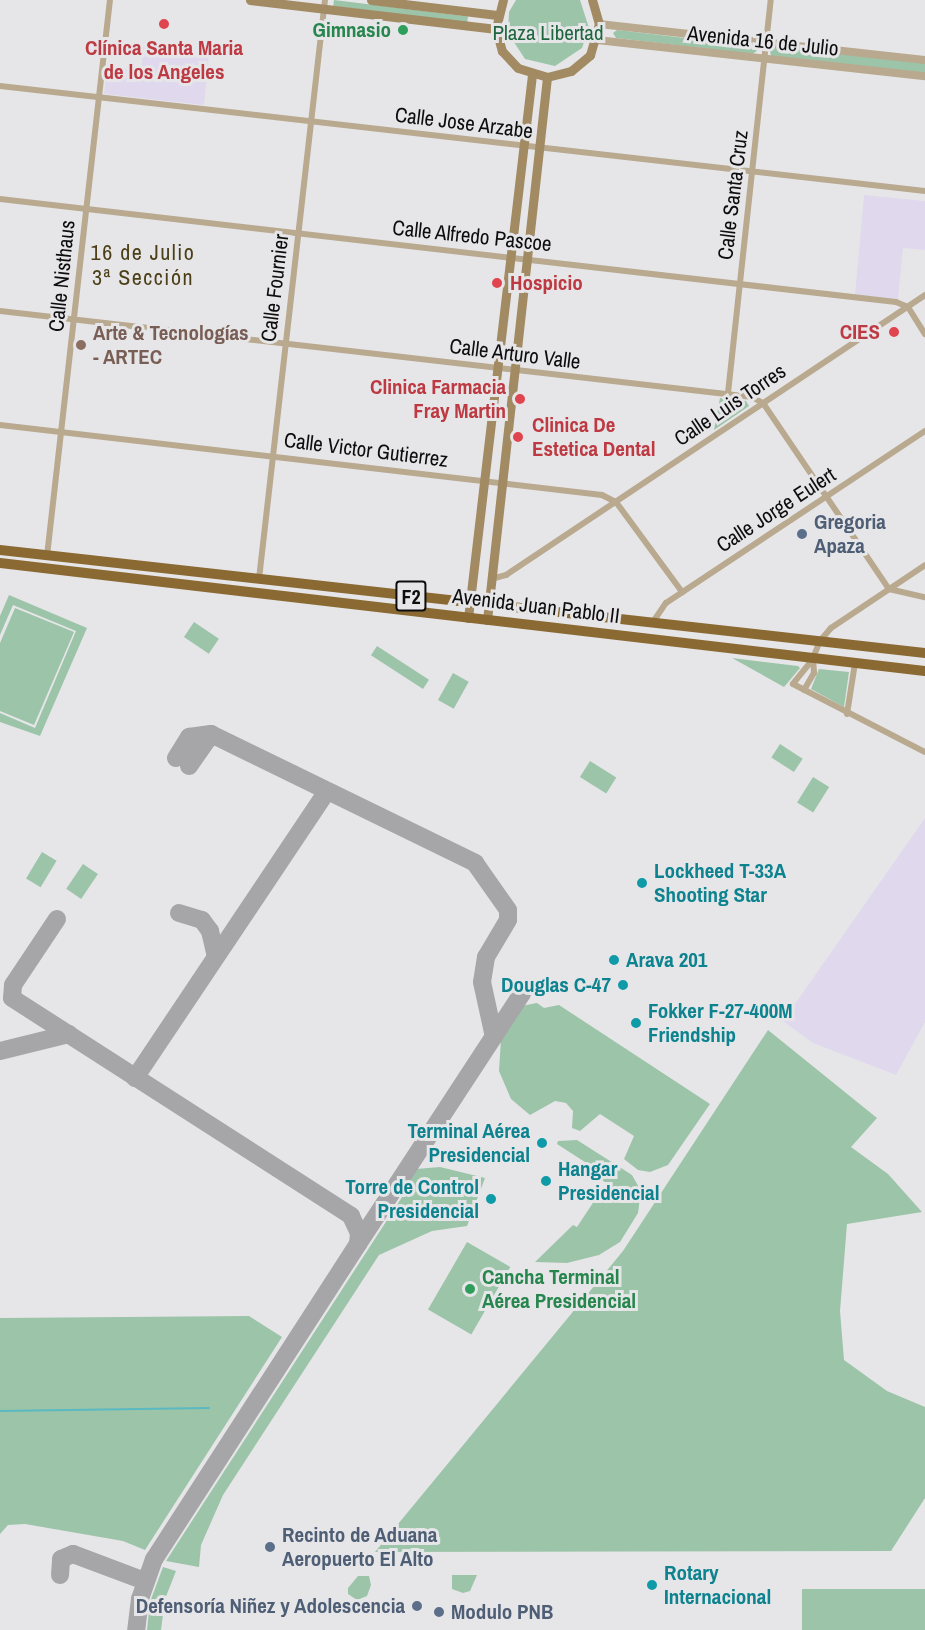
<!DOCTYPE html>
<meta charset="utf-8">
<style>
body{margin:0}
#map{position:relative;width:925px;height:1630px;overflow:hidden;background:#e6e6e9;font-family:"Archivo Narrow",sans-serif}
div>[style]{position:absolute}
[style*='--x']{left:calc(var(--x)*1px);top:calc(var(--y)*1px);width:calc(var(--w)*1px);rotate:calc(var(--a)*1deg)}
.education>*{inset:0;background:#e0d9ee}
.green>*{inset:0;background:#9cc4a8;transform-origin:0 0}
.stream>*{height:2px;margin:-1px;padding:0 1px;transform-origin:1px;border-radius:1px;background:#5bb9c2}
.taxiway>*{height:18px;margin:-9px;padding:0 9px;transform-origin:9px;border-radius:9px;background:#a6a6a8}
.minor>*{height:6px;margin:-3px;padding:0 3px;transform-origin:3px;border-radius:3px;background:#b9a98f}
.tertiary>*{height:8px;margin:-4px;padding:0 4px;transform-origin:4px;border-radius:4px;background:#b9a98f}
.secondary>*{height:9px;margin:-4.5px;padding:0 4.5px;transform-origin:4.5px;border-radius:4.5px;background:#a28a63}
.trunk>*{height:10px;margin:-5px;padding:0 5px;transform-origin:5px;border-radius:5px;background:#8a6a32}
.dots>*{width:16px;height:16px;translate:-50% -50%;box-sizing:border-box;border:3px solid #e6e6e9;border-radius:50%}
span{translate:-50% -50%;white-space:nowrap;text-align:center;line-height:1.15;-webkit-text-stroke:6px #e6e6e9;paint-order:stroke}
.shield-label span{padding:2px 4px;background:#e6e6e9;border:2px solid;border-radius:4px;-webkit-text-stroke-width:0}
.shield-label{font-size:20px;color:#0d0d0e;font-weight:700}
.leisure-label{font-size:21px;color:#27864d;font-weight:700}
.right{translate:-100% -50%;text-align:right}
.left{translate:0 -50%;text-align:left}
.park-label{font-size:21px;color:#1f663e}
.street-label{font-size:21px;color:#0d0d0e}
.health-label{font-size:21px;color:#be3a42;font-weight:700}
.education-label{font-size:21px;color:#785e54;font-weight:700}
.service-label{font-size:21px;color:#4e5e75;font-weight:700}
.culture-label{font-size:21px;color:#0d838f;font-weight:700}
.neighbourhood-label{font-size:22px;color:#4c3f17;letter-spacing:1.5px}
</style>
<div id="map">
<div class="education">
<i style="clip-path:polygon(143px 47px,209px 56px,204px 105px,104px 94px,107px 66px,141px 71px)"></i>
<i style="clip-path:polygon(864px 195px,925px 201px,925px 250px,903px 248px,898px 299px,855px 295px)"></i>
<i style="clip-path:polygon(925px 818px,925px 1022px,896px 1075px,813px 1043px,783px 1021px)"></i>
</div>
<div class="green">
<i style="left:334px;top:0;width:135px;height:6px;rotate:7deg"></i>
<i style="clip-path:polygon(516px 0,580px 0,589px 28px,582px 48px,555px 66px,525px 59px,508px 33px,509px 12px)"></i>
<i style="clip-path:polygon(617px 30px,754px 46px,757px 51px,752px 54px,616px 38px,613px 33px)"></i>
<i style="clip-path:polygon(774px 46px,925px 63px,925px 74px,771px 56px,770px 51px)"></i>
<i style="clip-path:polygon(720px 398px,746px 401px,749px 406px,714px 430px)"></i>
<i style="clip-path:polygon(9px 595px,87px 628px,40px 736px,0 722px,0 713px,35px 728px,76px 631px,13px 605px,0 635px,0 616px)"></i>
<i style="clip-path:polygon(15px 608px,74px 632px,34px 725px,0 711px,0 643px)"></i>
<i style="left:194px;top:622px;width:30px;height:18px;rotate:34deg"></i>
<i style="left:377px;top:646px;width:62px;height:11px;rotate:33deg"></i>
<i style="clip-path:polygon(732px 658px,798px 666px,800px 668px,784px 687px)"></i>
<i style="clip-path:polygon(819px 669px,849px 672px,844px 707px,811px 689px)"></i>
<i style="left:453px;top:673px;width:18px;height:31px;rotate:29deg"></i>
<i style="left:780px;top:744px;width:27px;height:16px;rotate:33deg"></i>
<i style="left:590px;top:761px;width:31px;height:19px;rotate:32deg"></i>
<i style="left:813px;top:777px;width:19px;height:30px;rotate:32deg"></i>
<i style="left:42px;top:852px;width:17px;height:31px;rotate:31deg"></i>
<i style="left:83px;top:864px;width:18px;height:30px;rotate:34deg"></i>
<i style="clip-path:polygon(537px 1003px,544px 1008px,559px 1005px,710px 1104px,668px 1165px,650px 1172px,638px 1170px,624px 1159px,634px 1136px,600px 1114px,580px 1131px,572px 1128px,573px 1111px,566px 1103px,555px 1101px,530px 1115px,511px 1099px,499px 1071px,501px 1039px,521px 1006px)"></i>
<i style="clip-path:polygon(768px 1030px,877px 1118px,851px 1147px,888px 1174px,922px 1212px,847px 1224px,840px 1311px,844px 1360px,887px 1391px,925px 1407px,925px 1498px,891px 1551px,375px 1552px,623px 1251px)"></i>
<i style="clip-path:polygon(577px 1140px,632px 1175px,641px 1191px,638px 1213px,620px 1242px,599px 1255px,567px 1263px,535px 1262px,573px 1225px,577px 1227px,606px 1183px,602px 1180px,605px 1175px,557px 1144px,558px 1141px)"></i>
<i style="clip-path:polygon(440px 1167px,485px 1178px,467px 1226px,432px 1231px,379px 1255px,223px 1495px,201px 1545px,199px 1567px,166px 1561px,404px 1194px,400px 1192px,416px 1169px)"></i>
<i style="left:467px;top:1242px;width:50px;height:78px;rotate:30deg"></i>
<i style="clip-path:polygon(249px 1316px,282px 1337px,145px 1550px,123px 1541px,25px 1524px,8px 1525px,0 1534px,0 1318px)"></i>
<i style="clip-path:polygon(163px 1567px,176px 1571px,165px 1599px,161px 1630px,147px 1630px,150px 1602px)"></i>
<i style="clip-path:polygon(452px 1575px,477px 1575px,470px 1591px,463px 1593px,452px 1589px)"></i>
<i style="clip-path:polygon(358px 1576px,369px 1576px,371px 1585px,367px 1596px,357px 1600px,348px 1594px,348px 1588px)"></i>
<i style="left:802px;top:1589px;width:123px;height:41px"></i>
</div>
<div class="stream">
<i style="--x:0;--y:1411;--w:209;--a:-0.8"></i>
</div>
<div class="taxiway">
<i style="--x:176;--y:758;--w:25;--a:-58"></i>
<i style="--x:189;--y:737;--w:22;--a:-8"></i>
<i style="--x:211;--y:734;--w:294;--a:26"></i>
<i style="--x:475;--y:863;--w:57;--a:54.9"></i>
<i style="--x:508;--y:910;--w:10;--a:90"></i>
<i style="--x:508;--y:920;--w:43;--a:120.7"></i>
<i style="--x:486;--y:957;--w:25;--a:99"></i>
<i style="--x:482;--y:982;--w:56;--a:77.7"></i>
<i style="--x:189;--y:766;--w:39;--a:-55"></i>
<i style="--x:179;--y:913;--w:24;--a:17"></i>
<i style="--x:202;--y:920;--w:14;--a:54"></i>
<i style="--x:210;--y:931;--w:26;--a:77"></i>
<i style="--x:57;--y:919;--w:79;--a:123.7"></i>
<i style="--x:13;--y:985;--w:13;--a:94"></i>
<i style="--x:12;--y:998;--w:403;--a:32.7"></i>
<i style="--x:351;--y:1216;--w:19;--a:65"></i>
<i style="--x:359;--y:1233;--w:11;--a:95"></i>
<i style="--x:358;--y:1244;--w:375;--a:122.9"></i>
<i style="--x:154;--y:1559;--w:42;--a:109.3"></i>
<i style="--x:140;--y:1599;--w:31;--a:97"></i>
<i style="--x:0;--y:1051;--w:71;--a:-13.8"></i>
<i style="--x:135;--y:1078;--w:345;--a:-56.2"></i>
<i style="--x:358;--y:1244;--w:300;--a:-56.8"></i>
<i style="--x:60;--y:1575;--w:16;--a:-86"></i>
<i style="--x:61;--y:1559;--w:13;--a:-23"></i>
<i style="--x:73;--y:1554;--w:77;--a:20.6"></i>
</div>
<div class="minor">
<i style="--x:0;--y:86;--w:931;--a:6.48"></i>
<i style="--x:0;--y:199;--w:902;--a:6.56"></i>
<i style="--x:896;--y:302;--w:13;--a:23"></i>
<i style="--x:908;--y:307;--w:32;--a:58"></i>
<i style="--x:0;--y:311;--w:757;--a:6.52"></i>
<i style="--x:752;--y:397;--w:13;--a:29"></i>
<i style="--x:763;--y:403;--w:225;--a:55.9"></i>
<i style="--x:889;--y:589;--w:37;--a:13"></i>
<i style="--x:728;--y:393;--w:395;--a:-83.8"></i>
<i style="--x:0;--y:425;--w:606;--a:6.63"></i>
<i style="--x:602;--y:495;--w:16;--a:27"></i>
<i style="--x:616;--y:502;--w:112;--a:53.7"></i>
<i style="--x:47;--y:556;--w:560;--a:-83.54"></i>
<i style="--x:259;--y:579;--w:583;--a:-83.5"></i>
<i style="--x:491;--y:579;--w:16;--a:-15"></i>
<i style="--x:506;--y:575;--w:504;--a:-33.75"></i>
<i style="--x:653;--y:622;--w:23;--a:-56"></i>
<i style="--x:666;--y:603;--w:311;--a:-33.6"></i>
<i style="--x:813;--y:658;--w:18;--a:-68"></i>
<i style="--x:820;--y:641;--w:17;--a:-50"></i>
<i style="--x:831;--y:628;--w:113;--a:-33.8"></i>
<i style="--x:813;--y:659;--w:32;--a:129"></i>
<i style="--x:793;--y:684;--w:148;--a:27.3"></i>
<i style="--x:804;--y:690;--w:20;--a:-60"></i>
<i style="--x:814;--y:673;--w:14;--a:-94"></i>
<i style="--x:847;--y:714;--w:52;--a:-81.1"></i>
</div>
<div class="tertiary">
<i style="--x:599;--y:24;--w:328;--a:6.3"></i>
<i style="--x:597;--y:40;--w:330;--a:6.3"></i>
</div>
<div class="secondary">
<i style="--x:250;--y:0;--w:248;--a:6.7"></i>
<i style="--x:371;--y:0;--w:127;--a:6.8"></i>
<i style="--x:503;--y:0;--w:30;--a:104"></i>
<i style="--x:496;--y:29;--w:23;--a:75"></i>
<i style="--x:502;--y:51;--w:23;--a:47"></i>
<i style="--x:518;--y:68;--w:30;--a:17"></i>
<i style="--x:547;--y:77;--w:25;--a:-14"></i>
<i style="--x:571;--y:71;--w:25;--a:-40"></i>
<i style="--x:590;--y:55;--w:32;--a:-74"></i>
<i style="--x:599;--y:24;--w:25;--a:-106"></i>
<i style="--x:468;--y:618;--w:547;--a:-83.28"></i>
<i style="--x:487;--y:620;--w:546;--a:-83.69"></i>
</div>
<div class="trunk">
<i style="--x:0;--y:550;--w:931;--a:6.35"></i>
<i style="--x:0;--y:563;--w:931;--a:6.66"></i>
</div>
<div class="dots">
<i style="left:164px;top:24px;background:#e0444e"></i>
<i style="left:403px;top:30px;background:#2e9e5b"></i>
<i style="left:497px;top:283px;background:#e0444e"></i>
<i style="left:894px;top:332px;background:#e0444e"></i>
<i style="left:81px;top:345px;background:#8d6e63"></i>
<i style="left:520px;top:399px;background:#e0444e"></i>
<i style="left:518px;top:437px;background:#e0444e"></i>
<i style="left:802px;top:534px;background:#5c6f8a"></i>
<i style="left:642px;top:883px;background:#0f9aa8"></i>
<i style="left:614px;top:960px;background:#0f9aa8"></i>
<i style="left:623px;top:985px;background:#0f9aa8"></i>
<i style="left:636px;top:1023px;background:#0f9aa8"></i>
<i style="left:542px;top:1143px;background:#0f9aa8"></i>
<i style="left:546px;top:1181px;background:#0f9aa8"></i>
<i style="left:491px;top:1199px;background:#0f9aa8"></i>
<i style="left:470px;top:1289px;background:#2e9e5b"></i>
<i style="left:270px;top:1547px;background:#5c6f8a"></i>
<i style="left:652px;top:1585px;background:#0f9aa8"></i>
<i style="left:417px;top:1606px;background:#5c6f8a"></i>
<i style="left:439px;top:1612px;background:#5c6f8a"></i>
</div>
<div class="shield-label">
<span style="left:411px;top:596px">F2</span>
</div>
<div class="leisure-label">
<span class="right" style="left:391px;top:30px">Gimnasio</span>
<span class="left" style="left:482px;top:1289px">Cancha Terminal<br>Aérea Presidencial</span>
</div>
<div class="park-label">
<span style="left:548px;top:33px">Plaza Libertad</span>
</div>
<div class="street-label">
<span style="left:763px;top:41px;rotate:6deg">Avenida 16 de Julio</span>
<span style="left:464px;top:123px;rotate:7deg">Calle Jose Arzabe</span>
<span style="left:733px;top:195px;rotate:-83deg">Calle Santa Cruz</span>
<span style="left:472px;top:236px;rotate:6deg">Calle Alfredo Pascoe</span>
<span style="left:62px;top:276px;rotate:-84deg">Calle Nisthaus</span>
<span style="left:275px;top:288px;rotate:-83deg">Calle Fournier</span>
<span style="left:515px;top:354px;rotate:7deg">Calle Arturo Valle</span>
<span style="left:730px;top:405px;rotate:-34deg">Calle Luis Torres</span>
<span style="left:366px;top:450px;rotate:7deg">Calle Victor Gutierrez</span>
<span style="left:776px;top:510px;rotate:-33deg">Calle Jorge Eulert</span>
<span style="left:536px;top:606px;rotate:7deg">Avenida Juan Pablo II</span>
</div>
<div class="health-label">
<span style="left:164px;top:60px">Clínica Santa Maria<br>de los Angeles</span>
<span class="left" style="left:510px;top:283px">Hospicio</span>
<span class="right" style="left:880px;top:332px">CIES</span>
<span class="right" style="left:506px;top:399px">Clinica Farmacia<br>Fray Martin</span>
<span class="left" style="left:532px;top:437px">Clinica De<br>Estetica Dental</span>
</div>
<div class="education-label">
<span class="left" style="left:93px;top:345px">Arte &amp; Tecnologías<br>- ARTEC</span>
</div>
<div class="service-label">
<span class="left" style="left:814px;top:534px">Gregoria<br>Apaza</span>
<span class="left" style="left:282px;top:1547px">Recinto de Aduana<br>Aeropuerto El Alto</span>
<span class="right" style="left:405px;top:1606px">Defensoría Niñez y Adolescencia</span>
<span class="left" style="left:451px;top:1612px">Modulo PNB</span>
</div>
<div class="culture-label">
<span class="left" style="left:654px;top:883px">Lockheed T-33A<br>Shooting Star</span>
<span class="left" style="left:626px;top:960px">Arava 201</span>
<span class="right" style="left:611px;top:985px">Douglas C-47</span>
<span class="left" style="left:648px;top:1023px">Fokker F-27-400M<br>Friendship</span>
<span class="right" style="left:530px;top:1143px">Terminal Aérea<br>Presidencial</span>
<span class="left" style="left:558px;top:1181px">Hangar<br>Presidencial</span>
<span class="right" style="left:479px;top:1199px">Torre de Control<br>Presidencial</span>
<span class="left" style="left:664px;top:1585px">Rotary<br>Internacional</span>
</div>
<div class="neighbourhood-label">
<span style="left:143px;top:265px">16 de Julio<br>3ª Sección</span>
</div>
</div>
